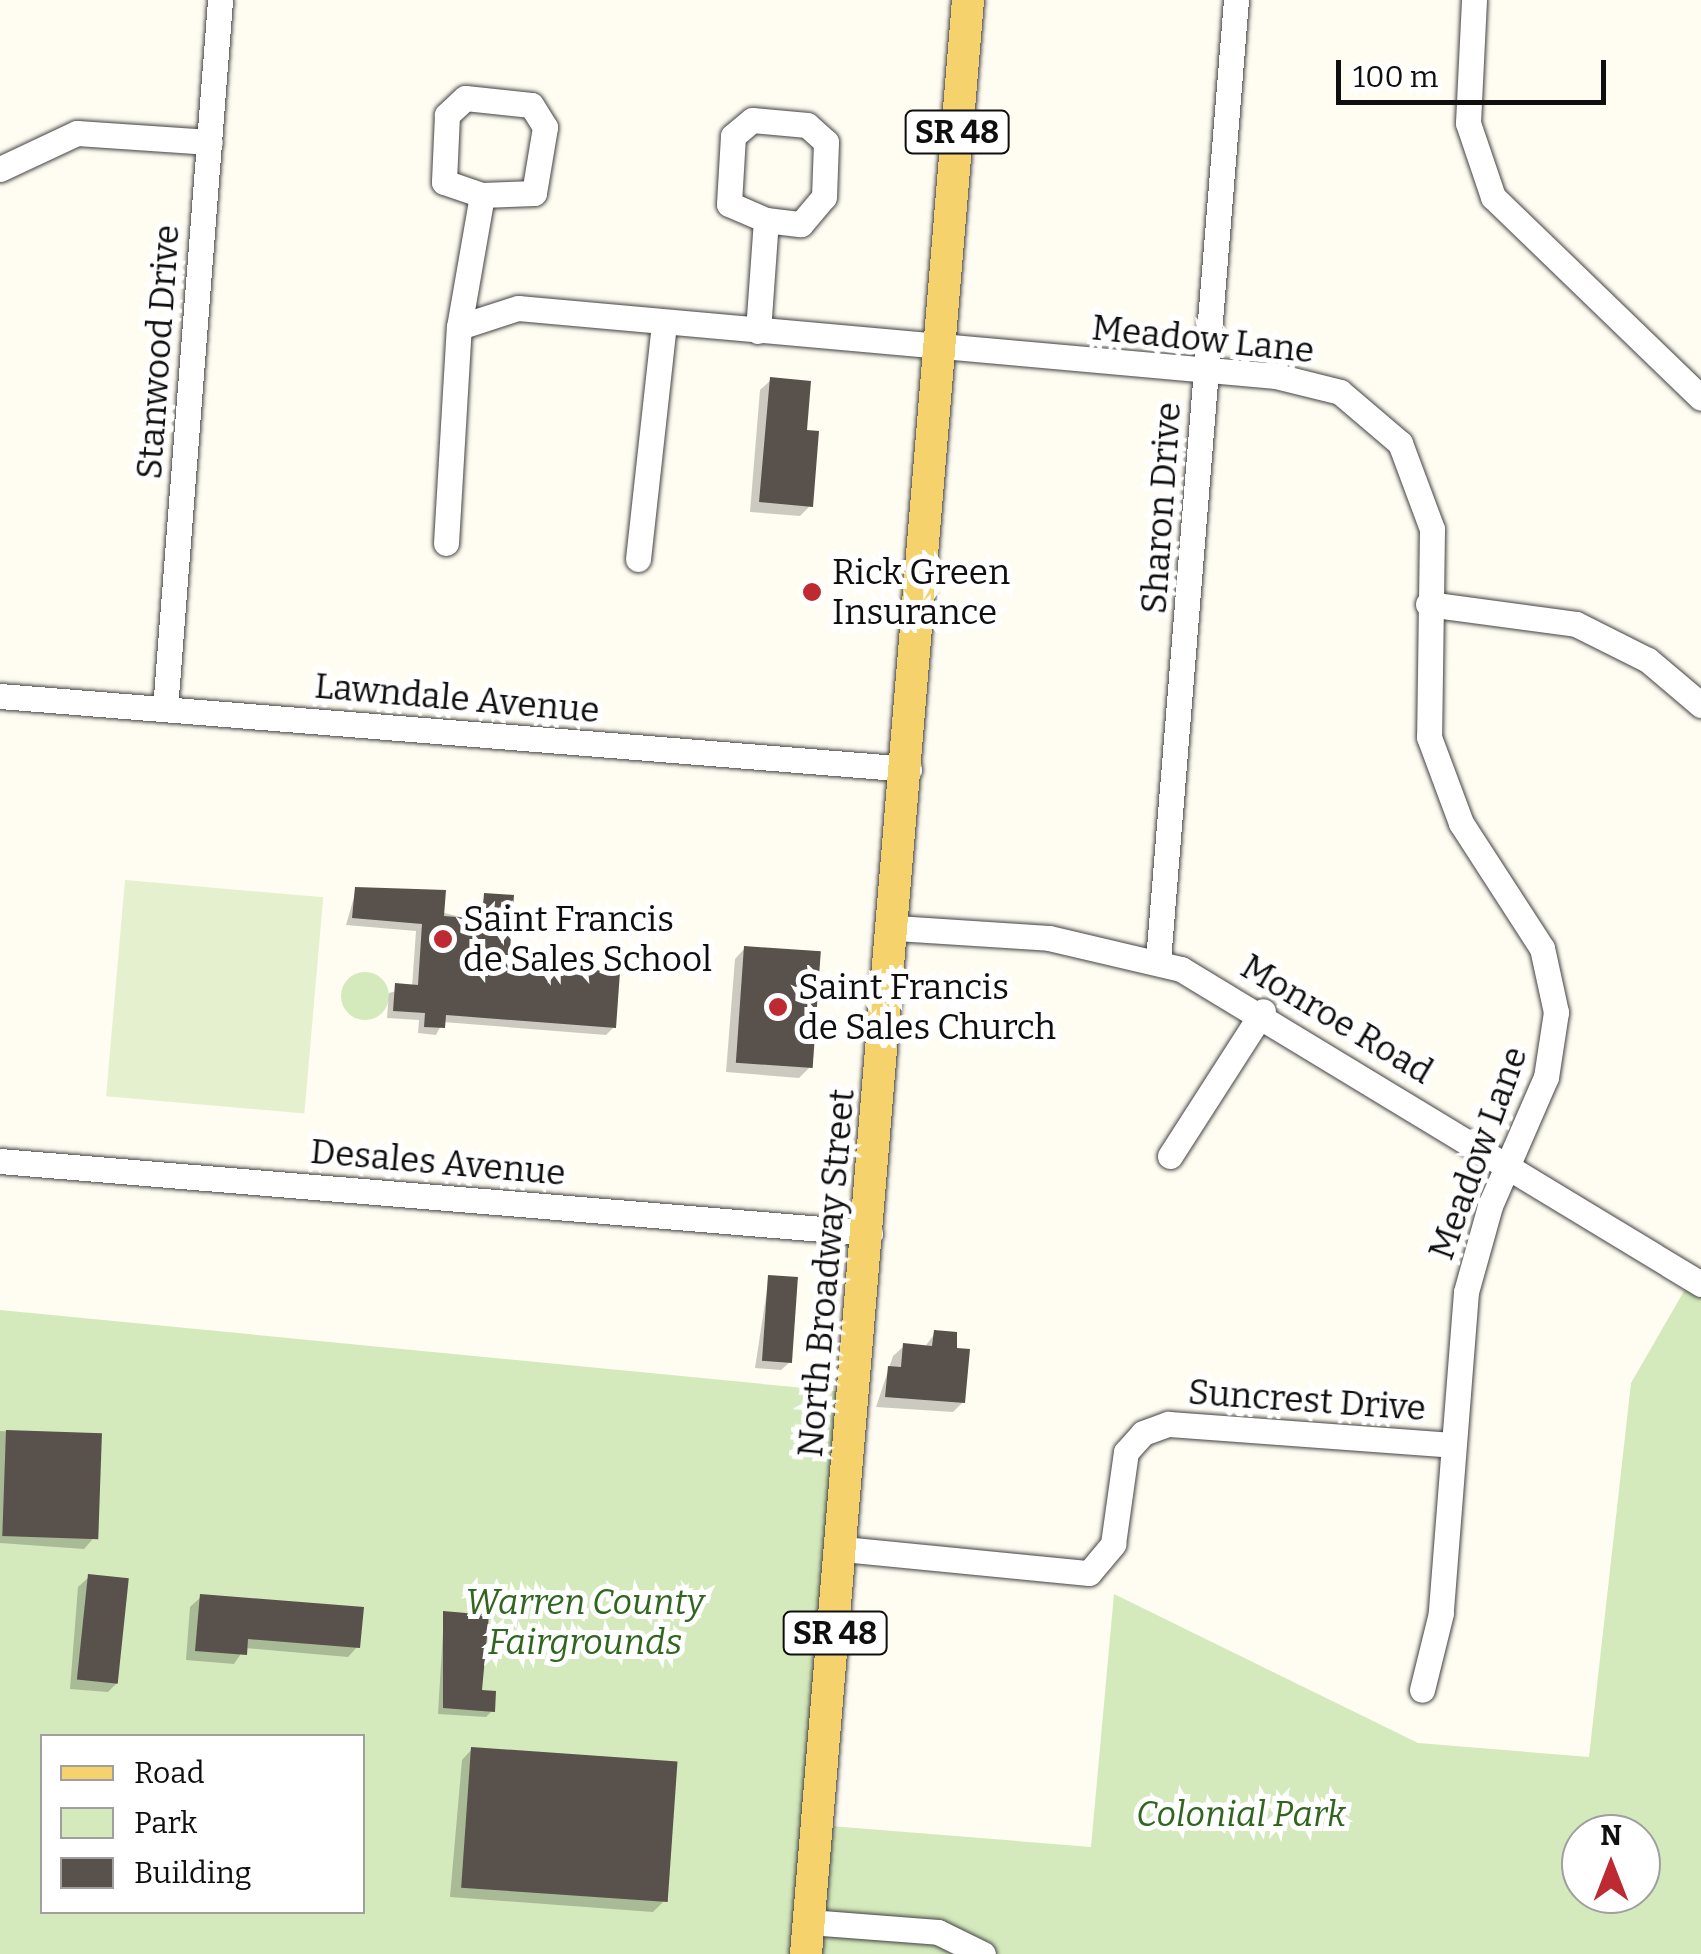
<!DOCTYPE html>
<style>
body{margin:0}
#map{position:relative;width:1701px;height:1954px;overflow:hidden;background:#fffcf2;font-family:Bitter,serif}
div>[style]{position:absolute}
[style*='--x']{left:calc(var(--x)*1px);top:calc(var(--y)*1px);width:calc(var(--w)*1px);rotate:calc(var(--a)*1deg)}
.green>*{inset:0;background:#d4e9bc}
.round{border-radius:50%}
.pitch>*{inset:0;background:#e5f0ce;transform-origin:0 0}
.shadow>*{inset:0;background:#0003}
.building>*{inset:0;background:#58514c;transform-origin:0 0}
.roads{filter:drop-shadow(0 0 2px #424242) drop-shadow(0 0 2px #424242)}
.minor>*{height:25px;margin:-12.5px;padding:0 12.5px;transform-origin:12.5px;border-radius:12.5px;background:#fff}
.major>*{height:32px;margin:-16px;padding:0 16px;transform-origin:16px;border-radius:16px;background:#f5d26c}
.dots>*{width:28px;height:28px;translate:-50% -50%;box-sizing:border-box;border:5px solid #fff;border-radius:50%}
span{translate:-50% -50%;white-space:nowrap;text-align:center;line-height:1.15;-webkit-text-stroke:10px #fff;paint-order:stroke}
.shield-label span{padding:2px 8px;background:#fff;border:2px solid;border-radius:8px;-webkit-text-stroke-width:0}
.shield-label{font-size:32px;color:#0f0f0f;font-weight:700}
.street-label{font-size:35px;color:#0f0f0f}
.poi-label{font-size:35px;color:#0f0f0f}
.left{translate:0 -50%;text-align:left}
.park-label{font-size:35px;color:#306620;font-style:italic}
.legend{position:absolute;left:40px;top:1734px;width:325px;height:180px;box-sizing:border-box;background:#fff;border:2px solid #9f9f9f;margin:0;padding:12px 18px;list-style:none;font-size:30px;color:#0f0f0f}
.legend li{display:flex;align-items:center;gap:20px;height:50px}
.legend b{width:50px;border:2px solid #9f9f9f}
.north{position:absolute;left:1561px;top:1814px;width:100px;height:100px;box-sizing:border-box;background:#fff;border:2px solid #9f9f9f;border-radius:50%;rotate:0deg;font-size:28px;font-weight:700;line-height:40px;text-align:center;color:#0f0f0f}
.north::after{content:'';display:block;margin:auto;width:35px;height:45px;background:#bd2a32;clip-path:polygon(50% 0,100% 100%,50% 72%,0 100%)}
.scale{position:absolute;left:1336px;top:60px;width:270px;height:45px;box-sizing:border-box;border:5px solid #0f0f0f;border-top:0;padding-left:12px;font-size:30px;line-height:35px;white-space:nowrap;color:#0f0f0f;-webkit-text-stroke:8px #fff;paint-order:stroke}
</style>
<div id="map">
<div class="green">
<i class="round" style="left:341px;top:972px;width:48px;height:48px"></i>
<i style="clip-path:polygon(evenodd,1691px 1279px,1701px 1284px,1701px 1954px,0 1954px,0 1310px,856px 1393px,818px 1825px,1091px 1847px,1114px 1594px,1418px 1743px,1589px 1757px,1631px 1383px,1691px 1279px,42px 1736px,362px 1736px,362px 1912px,42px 1912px,42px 1736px,1691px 1279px,1581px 1834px,1641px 1834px,1641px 1894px,1581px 1894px,1581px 1834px)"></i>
</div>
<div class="pitch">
<i style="left:125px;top:880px;width:199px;height:217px;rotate:5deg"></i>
</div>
<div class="shadow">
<i style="clip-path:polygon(771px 380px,804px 432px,810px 506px,800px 516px,750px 512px,760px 390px)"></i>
<i style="clip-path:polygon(356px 890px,476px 921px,485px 896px,507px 966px,614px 1027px,606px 1035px,443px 1022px,436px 1035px,418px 1033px,419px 1020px,387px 1018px,389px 993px,412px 987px,416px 931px,346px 925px)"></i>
<i style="clip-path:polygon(745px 948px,809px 1068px,799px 1078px,726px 1072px,735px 959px)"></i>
<i style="clip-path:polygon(769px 1277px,789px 1363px,781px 1370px,755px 1368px)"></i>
<i style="clip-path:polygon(935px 1333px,963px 1402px,953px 1412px,876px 1407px,893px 1356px,904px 1346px,924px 1348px)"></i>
<i style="clip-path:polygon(0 1431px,100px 1437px,92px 1540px,84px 1549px,0 1543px)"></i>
<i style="clip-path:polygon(89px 1577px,118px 1682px,108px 1692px,70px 1689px,78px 1587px)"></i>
<i style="clip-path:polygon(201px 1597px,358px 1646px,348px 1657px,245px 1648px,234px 1664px,186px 1660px,190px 1607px)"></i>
<i style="clip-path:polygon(444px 1614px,492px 1711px,486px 1717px,438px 1714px)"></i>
<i style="clip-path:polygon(472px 1749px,663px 1902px,653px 1912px,450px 1897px,462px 1760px)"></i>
</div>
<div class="building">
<i style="clip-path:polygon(770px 377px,811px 381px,807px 430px,819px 431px,813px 507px,759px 502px)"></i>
<i style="clip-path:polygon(355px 887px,446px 890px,444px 916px,482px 919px,484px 893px,514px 895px,509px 964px,620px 972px,616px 1028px,446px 1015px,445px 1028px,424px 1027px,425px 1013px,393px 1011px,395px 983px,418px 985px,422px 924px,352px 918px)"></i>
<i style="left:744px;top:946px;width:77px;height:117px;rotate:4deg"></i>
<i style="left:768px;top:1275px;width:30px;height:86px;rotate:4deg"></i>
<i style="clip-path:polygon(934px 1330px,957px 1332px,957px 1348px,970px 1349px,965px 1403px,885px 1397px,888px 1366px,901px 1367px,903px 1343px,932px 1346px)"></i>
<i style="left:6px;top:1430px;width:96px;height:106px;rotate:2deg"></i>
<i style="left:88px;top:1574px;width:41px;height:106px;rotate:6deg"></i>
<i style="clip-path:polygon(200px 1594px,364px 1607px,360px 1648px,248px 1639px,247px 1655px,195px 1651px)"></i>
<i style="clip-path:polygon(443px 1611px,489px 1615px,482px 1690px,496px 1691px,495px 1712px,443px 1708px)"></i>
<i style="left:471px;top:1747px;width:207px;height:141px;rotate:4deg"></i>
</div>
<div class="roads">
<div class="minor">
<i style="--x:1474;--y:0;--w:123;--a:92.8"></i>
<i style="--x:1468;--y:123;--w:78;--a:71.3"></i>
<i style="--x:1493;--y:197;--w:289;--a:44"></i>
<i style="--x:0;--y:169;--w:85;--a:-25.1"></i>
<i style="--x:77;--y:133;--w:133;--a:3.9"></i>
<i style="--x:459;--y:327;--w:62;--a:-17.9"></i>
<i style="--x:518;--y:308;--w:761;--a:5.13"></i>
<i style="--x:1276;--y:376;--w:66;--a:14"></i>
<i style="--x:1340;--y:392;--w:79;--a:40.4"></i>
<i style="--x:1400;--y:443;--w:92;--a:69.6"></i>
<i style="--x:1432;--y:529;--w:208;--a:90.8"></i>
<i style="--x:1429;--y:737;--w:92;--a:69.6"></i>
<i style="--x:1461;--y:823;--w:149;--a:57.1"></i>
<i style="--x:1542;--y:948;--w:66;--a:77.7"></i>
<i style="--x:1556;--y:1012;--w:66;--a:98.7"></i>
<i style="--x:1546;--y:1077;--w:141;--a:113.5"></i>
<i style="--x:1490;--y:1206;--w:89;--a:105.6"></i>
<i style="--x:1466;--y:1292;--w:322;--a:94.5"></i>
<i style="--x:1441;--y:1613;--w:79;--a:103.9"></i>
<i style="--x:758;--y:331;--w:111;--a:-85.9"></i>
<i style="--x:766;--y:220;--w:35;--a:7"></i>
<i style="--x:801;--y:224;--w:35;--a:-50"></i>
<i style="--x:824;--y:197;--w:55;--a:-87.9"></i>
<i style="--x:826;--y:142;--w:25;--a:-138"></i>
<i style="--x:807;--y:125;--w:55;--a:-174.8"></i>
<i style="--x:752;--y:120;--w:25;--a:140"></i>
<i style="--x:733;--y:136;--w:68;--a:93.4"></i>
<i style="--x:729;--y:204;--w:40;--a:23.4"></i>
<i style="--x:446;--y:543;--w:216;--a:-86.6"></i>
<i style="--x:459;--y:327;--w:134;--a:-80.1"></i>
<i style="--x:482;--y:195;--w:52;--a:-2.2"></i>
<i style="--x:534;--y:193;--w:67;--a:-80.5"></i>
<i style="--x:545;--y:127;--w:26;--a:-122"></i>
<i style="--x:531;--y:105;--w:66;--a:-173.9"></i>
<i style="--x:465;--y:98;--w:25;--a:137"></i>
<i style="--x:447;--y:115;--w:67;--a:92.6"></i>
<i style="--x:444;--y:182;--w:40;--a:18.9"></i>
<i style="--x:638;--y:559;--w:236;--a:-83.7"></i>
<i style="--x:1428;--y:604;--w:149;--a:7.7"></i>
<i style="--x:1576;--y:624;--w:80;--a:26.6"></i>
<i style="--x:1648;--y:660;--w:70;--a:40.3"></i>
<i style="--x:0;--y:696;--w:912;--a:4.59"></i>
<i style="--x:165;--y:709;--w:711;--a:-85.56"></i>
<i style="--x:896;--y:928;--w:153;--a:3.7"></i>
<i style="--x:1049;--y:938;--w:136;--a:13.2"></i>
<i style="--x:1181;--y:969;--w:608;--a:31.21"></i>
<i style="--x:1158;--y:961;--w:964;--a:-85.36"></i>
<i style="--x:1170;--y:1156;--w:172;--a:-57.3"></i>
<i style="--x:0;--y:1161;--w:873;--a:4.73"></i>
<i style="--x:843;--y:1549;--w:247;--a:5.6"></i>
<i style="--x:1089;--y:1573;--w:38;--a:-50"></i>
<i style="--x:1113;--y:1544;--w:93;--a:-82"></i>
<i style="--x:1126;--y:1452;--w:25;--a:-48"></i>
<i style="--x:1143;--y:1433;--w:27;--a:-20"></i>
<i style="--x:1168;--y:1424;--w:286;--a:4.2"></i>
<i style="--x:809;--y:1922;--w:129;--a:4.4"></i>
<i style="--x:938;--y:1932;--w:50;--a:26.1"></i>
</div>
<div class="major">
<i style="--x:806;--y:1954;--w:1961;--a:-85.26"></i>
</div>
</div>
<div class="dots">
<i style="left:812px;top:592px;background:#bd2a32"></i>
<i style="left:443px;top:939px;background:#bd2a32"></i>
<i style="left:778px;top:1007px;background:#bd2a32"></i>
</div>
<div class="shield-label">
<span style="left:957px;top:132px">SR 48</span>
<span style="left:835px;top:1633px">SR 48</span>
</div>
<div class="street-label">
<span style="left:1203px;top:339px;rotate:6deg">Meadow Lane</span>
<span style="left:158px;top:352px;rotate:-86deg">Stanwood Drive</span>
<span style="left:1161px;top:508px;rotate:-86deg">Sharon Drive</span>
<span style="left:457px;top:698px;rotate:5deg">Lawndale Avenue</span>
<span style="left:1337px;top:1019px;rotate:31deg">Monroe Road</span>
<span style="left:1478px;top:1153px;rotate:-70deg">Meadow Lane</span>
<span style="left:438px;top:1162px;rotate:5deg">Desales Avenue</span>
<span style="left:826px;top:1273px;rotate:-85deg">North Broadway Street</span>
<span style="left:1307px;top:1400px;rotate:4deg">Suncrest Drive</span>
</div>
<div class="poi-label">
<span class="left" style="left:832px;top:592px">Rick Green<br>Insurance</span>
<span class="left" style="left:463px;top:939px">Saint Francis<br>de Sales School</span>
<span class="left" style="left:798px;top:1007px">Saint Francis<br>de Sales Church</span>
</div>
<div class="park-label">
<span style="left:585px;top:1622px">Warren County<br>Fairgrounds</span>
<span style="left:1241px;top:1814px">Colonial Park</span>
</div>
<ul class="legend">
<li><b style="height:12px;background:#f5d26c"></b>Road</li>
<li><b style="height:28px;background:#d4e9bc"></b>Park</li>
<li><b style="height:28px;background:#58514c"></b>Building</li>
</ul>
<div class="north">N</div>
<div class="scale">100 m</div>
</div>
